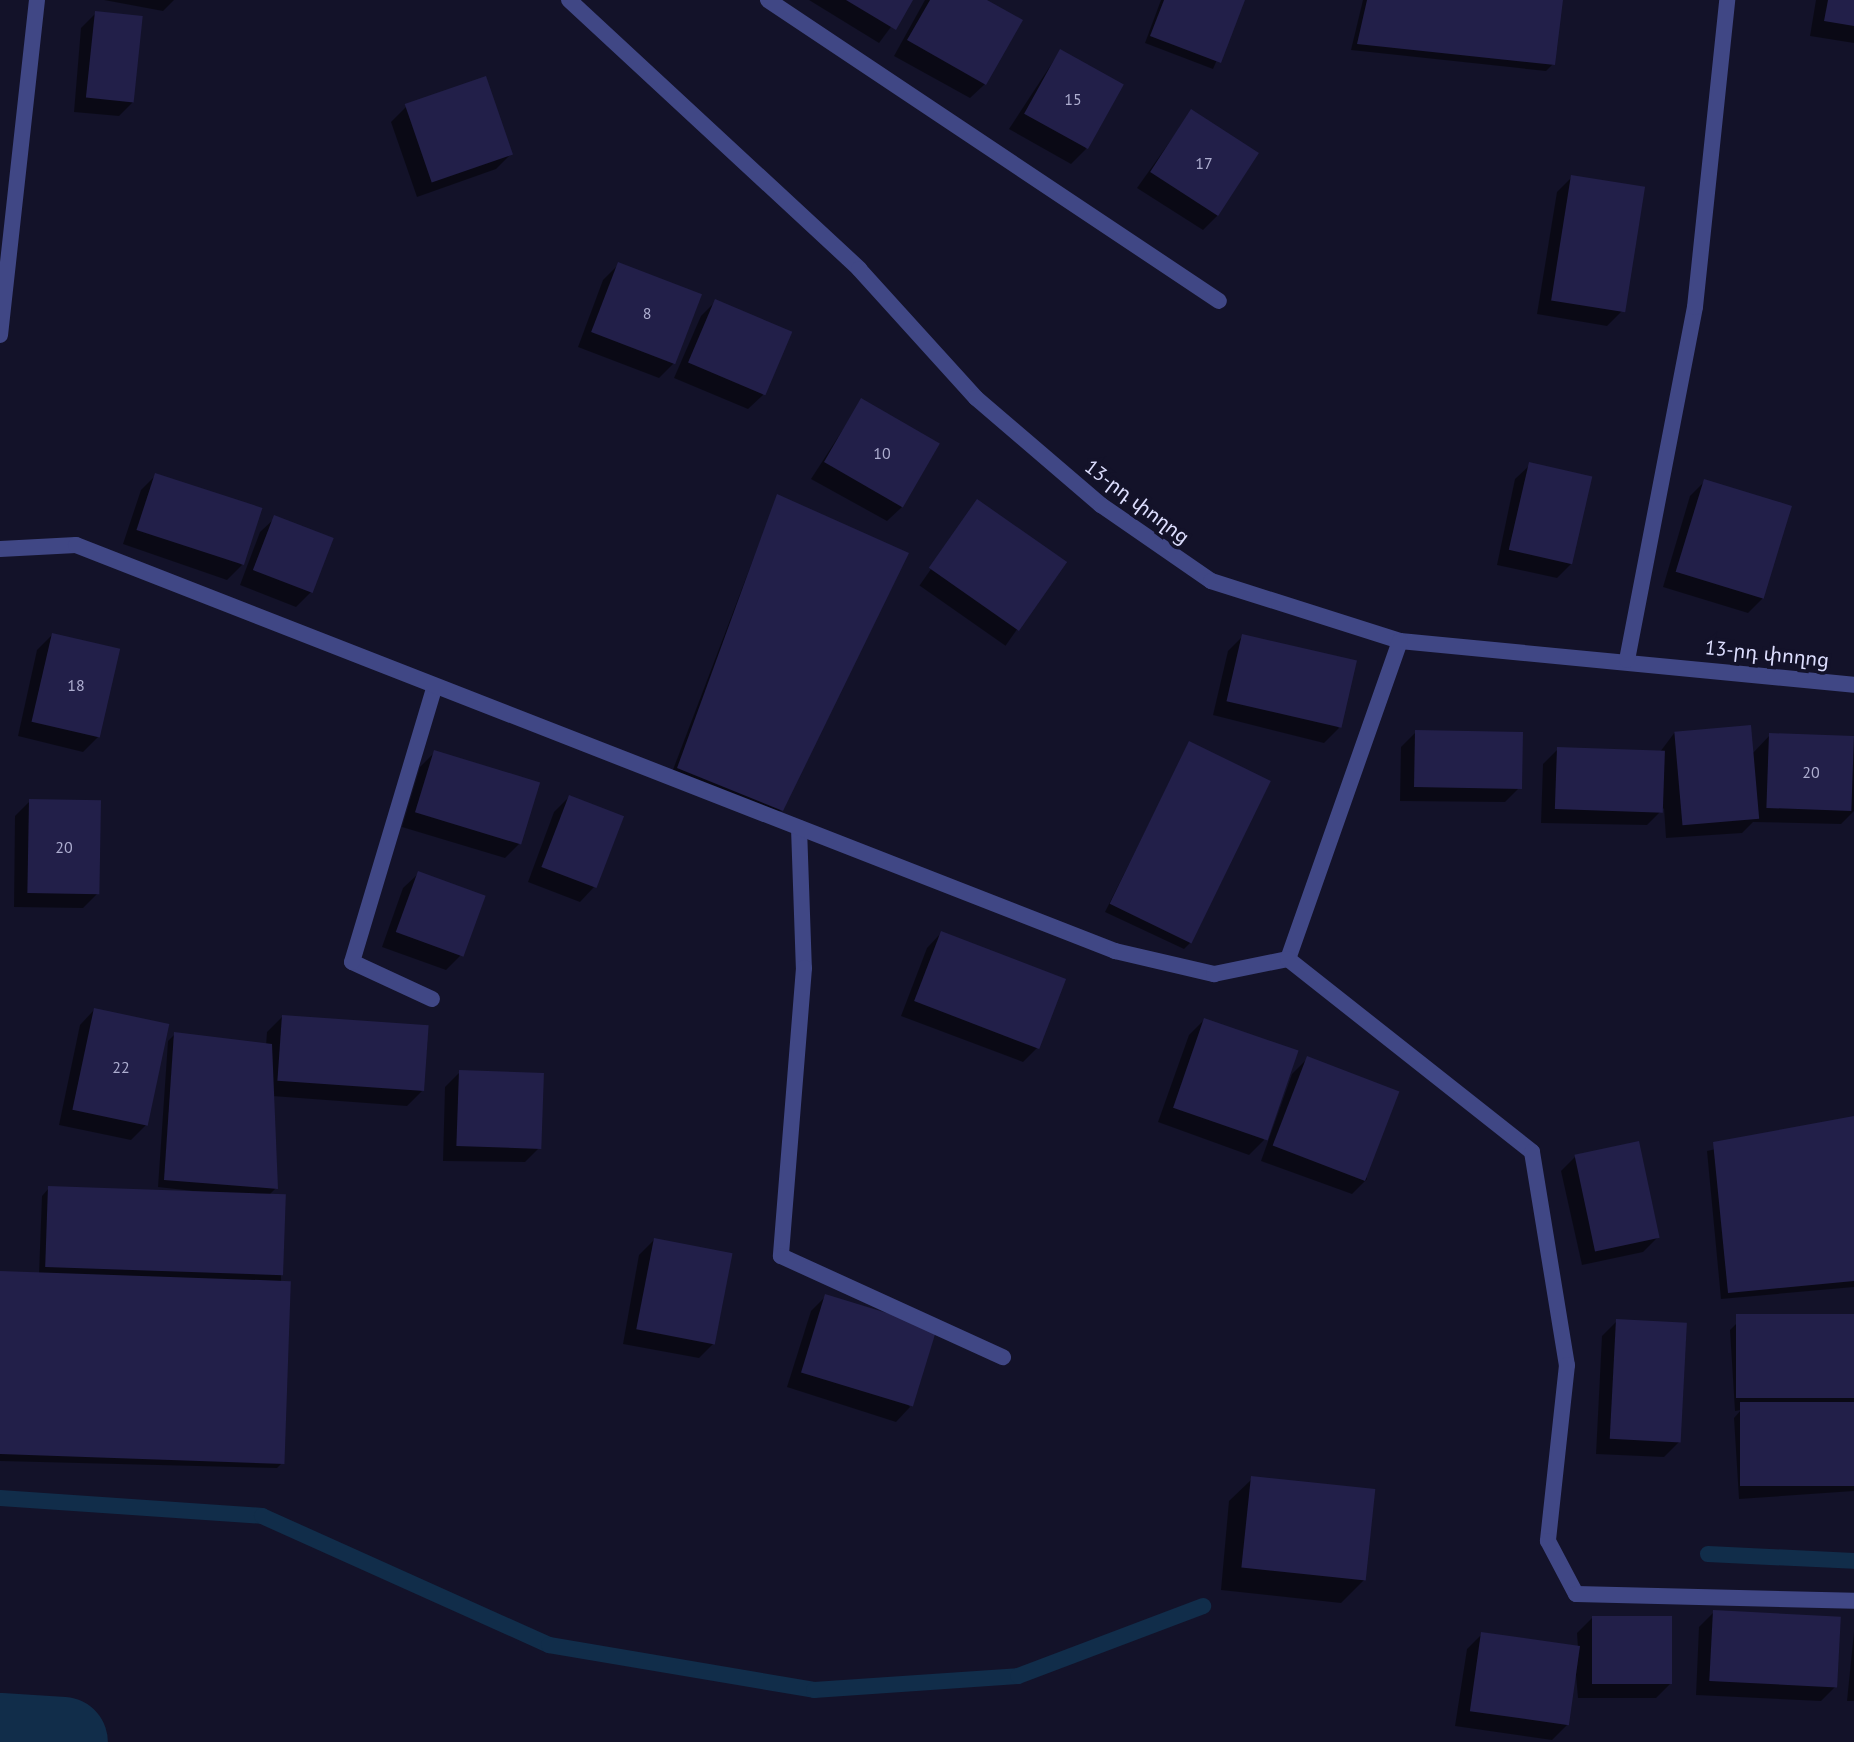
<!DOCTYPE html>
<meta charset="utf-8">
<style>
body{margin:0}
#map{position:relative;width:1854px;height:1742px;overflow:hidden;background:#131229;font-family:"PT Sans","Noto Sans Armenian",sans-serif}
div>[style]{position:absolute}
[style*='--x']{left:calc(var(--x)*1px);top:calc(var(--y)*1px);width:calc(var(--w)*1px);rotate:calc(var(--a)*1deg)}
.shadow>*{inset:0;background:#0007;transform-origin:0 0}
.stream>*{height:16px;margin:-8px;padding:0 8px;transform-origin:8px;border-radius:8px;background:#112d4a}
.river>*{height:90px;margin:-45px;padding:0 45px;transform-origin:45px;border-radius:45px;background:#112d4a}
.building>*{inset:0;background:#221f49;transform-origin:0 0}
.lane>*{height:16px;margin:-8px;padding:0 8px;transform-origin:8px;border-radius:8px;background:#404785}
.street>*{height:16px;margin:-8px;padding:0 8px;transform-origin:8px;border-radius:8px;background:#404785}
span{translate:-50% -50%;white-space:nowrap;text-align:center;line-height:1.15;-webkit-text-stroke:7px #131229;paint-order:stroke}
.number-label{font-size:16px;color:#aeaed0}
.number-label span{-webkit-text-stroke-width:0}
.street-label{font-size:20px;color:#dcddfd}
</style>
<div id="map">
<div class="shadow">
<i style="clip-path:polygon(104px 0,174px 0,163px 11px)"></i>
<i style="clip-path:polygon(809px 0,911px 0,879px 43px)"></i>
<i style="clip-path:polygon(925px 0,983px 0,985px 84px,970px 98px,894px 56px)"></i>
<i style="clip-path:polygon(1161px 0,1243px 0,1213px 69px,1145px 43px)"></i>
<i style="clip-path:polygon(1363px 0,1561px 0,1553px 64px,1546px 71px,1351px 50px)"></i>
<i style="clip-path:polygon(1816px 0,1854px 0,1854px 43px,1810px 36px)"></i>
<i style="clip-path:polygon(96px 13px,134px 101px,119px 116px,74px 112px,81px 28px)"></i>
<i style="clip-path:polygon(1060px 51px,1086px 149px,1071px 164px,1009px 129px)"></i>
<i style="clip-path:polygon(406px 107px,511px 154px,496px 169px,417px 197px,391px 122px)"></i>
<i style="clip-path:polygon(1191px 112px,1218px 215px,1203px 230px,1137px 188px)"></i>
<i style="clip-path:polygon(1572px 177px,1622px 311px,1607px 326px,1537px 314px,1557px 192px)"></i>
<i style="clip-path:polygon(618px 265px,674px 363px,659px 378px,578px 347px,603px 280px)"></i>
<i style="clip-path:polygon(716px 301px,763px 395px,748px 409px,674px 378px,701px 316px)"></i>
<i style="clip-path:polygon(862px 400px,902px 507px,887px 521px,811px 479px)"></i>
<i style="clip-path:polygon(1530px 465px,1572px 563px,1557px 578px,1497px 565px,1515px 479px)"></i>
<i style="clip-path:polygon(156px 475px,242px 565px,227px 580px,123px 544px,141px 490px)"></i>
<i style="clip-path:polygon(1705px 481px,1763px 598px,1748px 613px,1663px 587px,1690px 496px)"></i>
<i style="clip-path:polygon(777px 497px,781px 810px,774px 817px,671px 775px)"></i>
<i style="left:978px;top:502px;width:105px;height:102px;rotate:35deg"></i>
<i style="clip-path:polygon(275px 518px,311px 592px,296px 607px,240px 585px,260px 532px)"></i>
<i style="clip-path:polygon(52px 635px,98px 737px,83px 752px,18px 736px,37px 650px)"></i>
<i style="clip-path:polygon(1243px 636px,1339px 728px,1324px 743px,1213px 715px,1228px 651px)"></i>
<i style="clip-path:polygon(1416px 732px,1520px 787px,1505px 802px,1400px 801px,1401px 747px)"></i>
<i style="clip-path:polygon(1675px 732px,1752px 754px,1770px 735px,1854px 738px,1854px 811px,1841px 824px,1753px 822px,1742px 833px,1666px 838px,1664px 808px,1647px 825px,1541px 823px,1543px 764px,1558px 749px,1660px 752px)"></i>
<i style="clip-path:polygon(1189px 744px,1191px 942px,1184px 949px,1105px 912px)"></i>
<i style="clip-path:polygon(435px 752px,520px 843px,505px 858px,402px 827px,420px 767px)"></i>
<i style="clip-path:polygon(569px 797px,594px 887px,580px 902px,528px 882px,554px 812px)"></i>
<i style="clip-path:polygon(30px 801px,98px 893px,83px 908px,14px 907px,15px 816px)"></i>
<i style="clip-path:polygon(418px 874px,461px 955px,446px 970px,382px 947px,403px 888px)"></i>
<i style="clip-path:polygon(941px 933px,1038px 1047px,1023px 1062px,901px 1016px,927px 948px)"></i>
<i style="clip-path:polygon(94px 1010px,146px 1125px,131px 1140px,59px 1125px,80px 1025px)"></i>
<i style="clip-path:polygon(282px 1017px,422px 1091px,407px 1106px,272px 1096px,276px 1188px,267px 1197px,281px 1276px,284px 1461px,277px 1468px,0 1461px,0 1273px,39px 1274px,42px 1196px,49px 1188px,237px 1196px,158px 1187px,168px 1041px,175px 1034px,266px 1046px,267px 1032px)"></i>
<i style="clip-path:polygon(1204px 1020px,1264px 1140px,1249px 1155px,1158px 1122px,1189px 1035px)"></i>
<i style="clip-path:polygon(1307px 1059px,1367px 1179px,1352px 1194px,1261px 1161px,1292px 1074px)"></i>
<i style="clip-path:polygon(460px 1072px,540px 1147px,525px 1162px,443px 1161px,445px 1087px)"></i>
<i style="clip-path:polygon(1854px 1118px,1854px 1287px,1721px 1299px,1707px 1151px)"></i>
<i style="clip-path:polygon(1576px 1156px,1658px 1237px,1643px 1252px,1582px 1265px,1561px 1171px)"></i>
<i style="clip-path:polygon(654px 1240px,714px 1343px,699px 1358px,623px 1344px,639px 1255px)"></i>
<i style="clip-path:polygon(826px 1296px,910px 1407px,896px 1422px,787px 1387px,811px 1311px)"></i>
<i style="clip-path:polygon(1854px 1316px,1854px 1491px,1739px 1499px,1734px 1418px,1741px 1410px,1735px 1411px,1730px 1330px,1737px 1323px)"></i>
<i style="clip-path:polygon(1617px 1321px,1679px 1442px,1664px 1457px,1596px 1454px,1602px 1336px)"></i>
<i style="clip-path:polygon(1252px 1479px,1364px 1580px,1341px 1603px,1221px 1590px,1229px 1501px)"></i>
<i style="clip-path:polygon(1714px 1612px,1836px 1686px,1821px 1701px,1696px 1695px,1699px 1627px)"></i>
<i style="clip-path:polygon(1592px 1618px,1671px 1683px,1656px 1698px,1578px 1698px,1575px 1664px,1567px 1725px,1552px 1740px,1455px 1726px,1467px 1649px,1482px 1634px,1578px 1648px,1577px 1633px)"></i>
<i style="clip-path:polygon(1854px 1632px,1854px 1701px,1847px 1701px)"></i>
</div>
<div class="stream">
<i style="--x:0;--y:1498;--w:263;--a:3.9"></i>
<i style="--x:262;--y:1516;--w:315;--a:24.2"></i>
<i style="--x:549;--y:1645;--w:269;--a:9.6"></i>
<i style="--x:814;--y:1690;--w:204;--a:-3.9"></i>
<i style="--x:1018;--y:1676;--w:198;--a:-20.7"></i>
<i style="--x:1708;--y:1554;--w:146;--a:2.7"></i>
</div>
<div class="river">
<i style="--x:0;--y:1738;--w:63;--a:3.6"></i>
</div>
<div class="building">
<i style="clip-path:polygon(846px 0,913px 0,896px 30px)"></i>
<i style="clip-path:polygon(930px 0,987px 0,1023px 20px,986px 85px,907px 40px)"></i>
<i style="clip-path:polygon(1164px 0,1245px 0,1221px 63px,1150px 36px)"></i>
<i style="clip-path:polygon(1367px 0,1563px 0,1555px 65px,1357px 44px)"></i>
<i style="clip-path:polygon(1828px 0,1854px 0,1854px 26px,1824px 21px)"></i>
<i style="left:95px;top:11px;width:48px;height:87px;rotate:6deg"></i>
<i style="left:1060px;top:49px;width:73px;height:74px;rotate:29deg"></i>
<i style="left:486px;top:76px;width:83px;height:86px;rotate:71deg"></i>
<i style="left:1191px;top:109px;width:81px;height:75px;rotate:33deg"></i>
<i style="left:1571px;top:175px;width:75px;height:127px;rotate:9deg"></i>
<i style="left:618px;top:262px;width:90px;height:75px;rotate:21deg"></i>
<i style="left:715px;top:299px;width:84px;height:69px;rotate:23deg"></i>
<i style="left:861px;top:398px;width:91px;height:74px;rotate:30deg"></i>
<i style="left:1529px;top:462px;width:65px;height:90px;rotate:13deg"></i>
<i style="left:155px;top:473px;width:113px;height:60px;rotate:18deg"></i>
<i style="left:1704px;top:479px;width:92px;height:97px;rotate:17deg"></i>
<i style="clip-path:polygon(777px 494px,909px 553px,783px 811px,677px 768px)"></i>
<i style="left:977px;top:499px;width:110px;height:84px;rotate:35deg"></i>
<i style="left:274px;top:515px;width:64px;height:59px;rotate:21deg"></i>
<i style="left:52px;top:633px;width:70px;height:91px;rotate:13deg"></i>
<i style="left:1242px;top:634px;width:118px;height:69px;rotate:13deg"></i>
<i style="left:1751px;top:725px;width:94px;height:77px;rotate:85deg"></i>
<i style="left:1415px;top:730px;width:108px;height:57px;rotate:1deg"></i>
<i style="left:1769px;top:733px;width:85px;height:75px;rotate:2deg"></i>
<i style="left:1189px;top:741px;width:91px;height:181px;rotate:26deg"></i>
<i style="left:1557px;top:747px;width:108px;height:62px;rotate:2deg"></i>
<i style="left:434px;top:750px;width:111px;height:65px;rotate:17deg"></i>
<i style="left:569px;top:795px;width:59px;height:77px;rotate:21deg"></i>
<i style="left:29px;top:799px;width:72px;height:94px;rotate:1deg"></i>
<i style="left:418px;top:871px;width:72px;height:65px;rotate:20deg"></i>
<i style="left:941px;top:931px;width:134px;height:75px;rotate:21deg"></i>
<i style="left:94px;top:1008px;width:77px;height:104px;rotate:12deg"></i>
<i style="left:282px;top:1015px;width:147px;height:66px;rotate:4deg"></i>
<i style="left:1204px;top:1018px;width:100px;height:95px;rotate:19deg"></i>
<i style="clip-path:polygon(174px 1032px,272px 1044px,278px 1189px,164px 1180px)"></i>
<i style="left:1307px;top:1056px;width:99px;height:96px;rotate:21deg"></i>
<i style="left:459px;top:1070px;width:85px;height:76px;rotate:2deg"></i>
<i style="clip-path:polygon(1854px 1116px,1854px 1281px,1728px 1293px,1713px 1142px)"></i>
<i style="left:1639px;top:1141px;width:99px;height:66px;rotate:78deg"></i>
<i style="left:48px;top:1186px;width:238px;height:81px;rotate:2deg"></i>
<i style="left:654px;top:1238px;width:80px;height:93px;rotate:11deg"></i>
<i style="left:0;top:1271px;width:291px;height:183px;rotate:2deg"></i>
<i style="left:825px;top:1294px;width:117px;height:82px;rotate:17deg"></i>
<i style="left:1854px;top:1314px;width:84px;height:118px;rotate:90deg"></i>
<i style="left:1616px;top:1319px;width:71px;height:120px;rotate:3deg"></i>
<i style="left:1854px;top:1402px;width:84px;height:114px;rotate:90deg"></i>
<i style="left:1251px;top:1476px;width:125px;height:92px;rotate:6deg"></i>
<i style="left:1713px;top:1610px;width:128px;height:71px;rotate:3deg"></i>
<i style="left:1592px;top:1616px;width:80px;height:68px"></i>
<i style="left:1481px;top:1632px;width:100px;height:80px;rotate:8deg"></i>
</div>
<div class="lane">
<i style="--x:799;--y:828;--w:140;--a:88"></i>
<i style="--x:804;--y:968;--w:289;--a:94.6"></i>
<i style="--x:781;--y:1256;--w:244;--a:24.5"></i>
<i style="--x:432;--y:999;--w:88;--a:-155.2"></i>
<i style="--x:352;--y:962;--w:288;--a:-73.3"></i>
</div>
<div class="street">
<i style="--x:569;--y:0;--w:396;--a:42.8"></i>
<i style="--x:859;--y:269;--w:174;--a:47.8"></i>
<i style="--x:976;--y:398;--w:165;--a:40.6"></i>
<i style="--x:1101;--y:505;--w:134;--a:34.6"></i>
<i style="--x:1211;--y:581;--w:198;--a:17.6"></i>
<i style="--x:1400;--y:641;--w:456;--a:5.5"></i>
<i style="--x:768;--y:0;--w:542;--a:33.72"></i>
<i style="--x:0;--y:335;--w:337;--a:-83.7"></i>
<i style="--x:0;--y:549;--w:76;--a:-3"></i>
<i style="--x:76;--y:545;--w:1116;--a:21.34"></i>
<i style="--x:1115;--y:951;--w:102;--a:13.1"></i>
<i style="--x:1214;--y:974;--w:76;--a:-11.5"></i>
<i style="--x:1400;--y:641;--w:337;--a:109.4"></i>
<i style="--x:1288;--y:959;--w:311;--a:38.3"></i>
<i style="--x:1532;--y:1152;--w:216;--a:80.7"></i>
<i style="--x:1567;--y:1365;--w:177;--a:96.2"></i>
<i style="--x:1548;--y:1541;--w:60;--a:62.2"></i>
<i style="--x:1576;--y:1594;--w:278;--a:1.4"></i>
<i style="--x:1627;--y:660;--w:359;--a:-79.1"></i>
<i style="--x:1695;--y:307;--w:309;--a:-84"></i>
</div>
<div class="number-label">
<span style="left:1073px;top:99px">15</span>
<span style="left:1204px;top:163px">17</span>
<span style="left:647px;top:313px">8</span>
<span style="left:882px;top:453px">10</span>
<span style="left:76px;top:685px">18</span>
<span style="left:1811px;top:772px">20</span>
<span style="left:64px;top:847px">20</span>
<span style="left:121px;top:1067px">22</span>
</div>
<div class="street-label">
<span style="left:1137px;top:502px;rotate:37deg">13-րդ փողոց</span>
<span style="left:1767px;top:654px;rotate:6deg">13-րդ փողոց</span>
</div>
</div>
